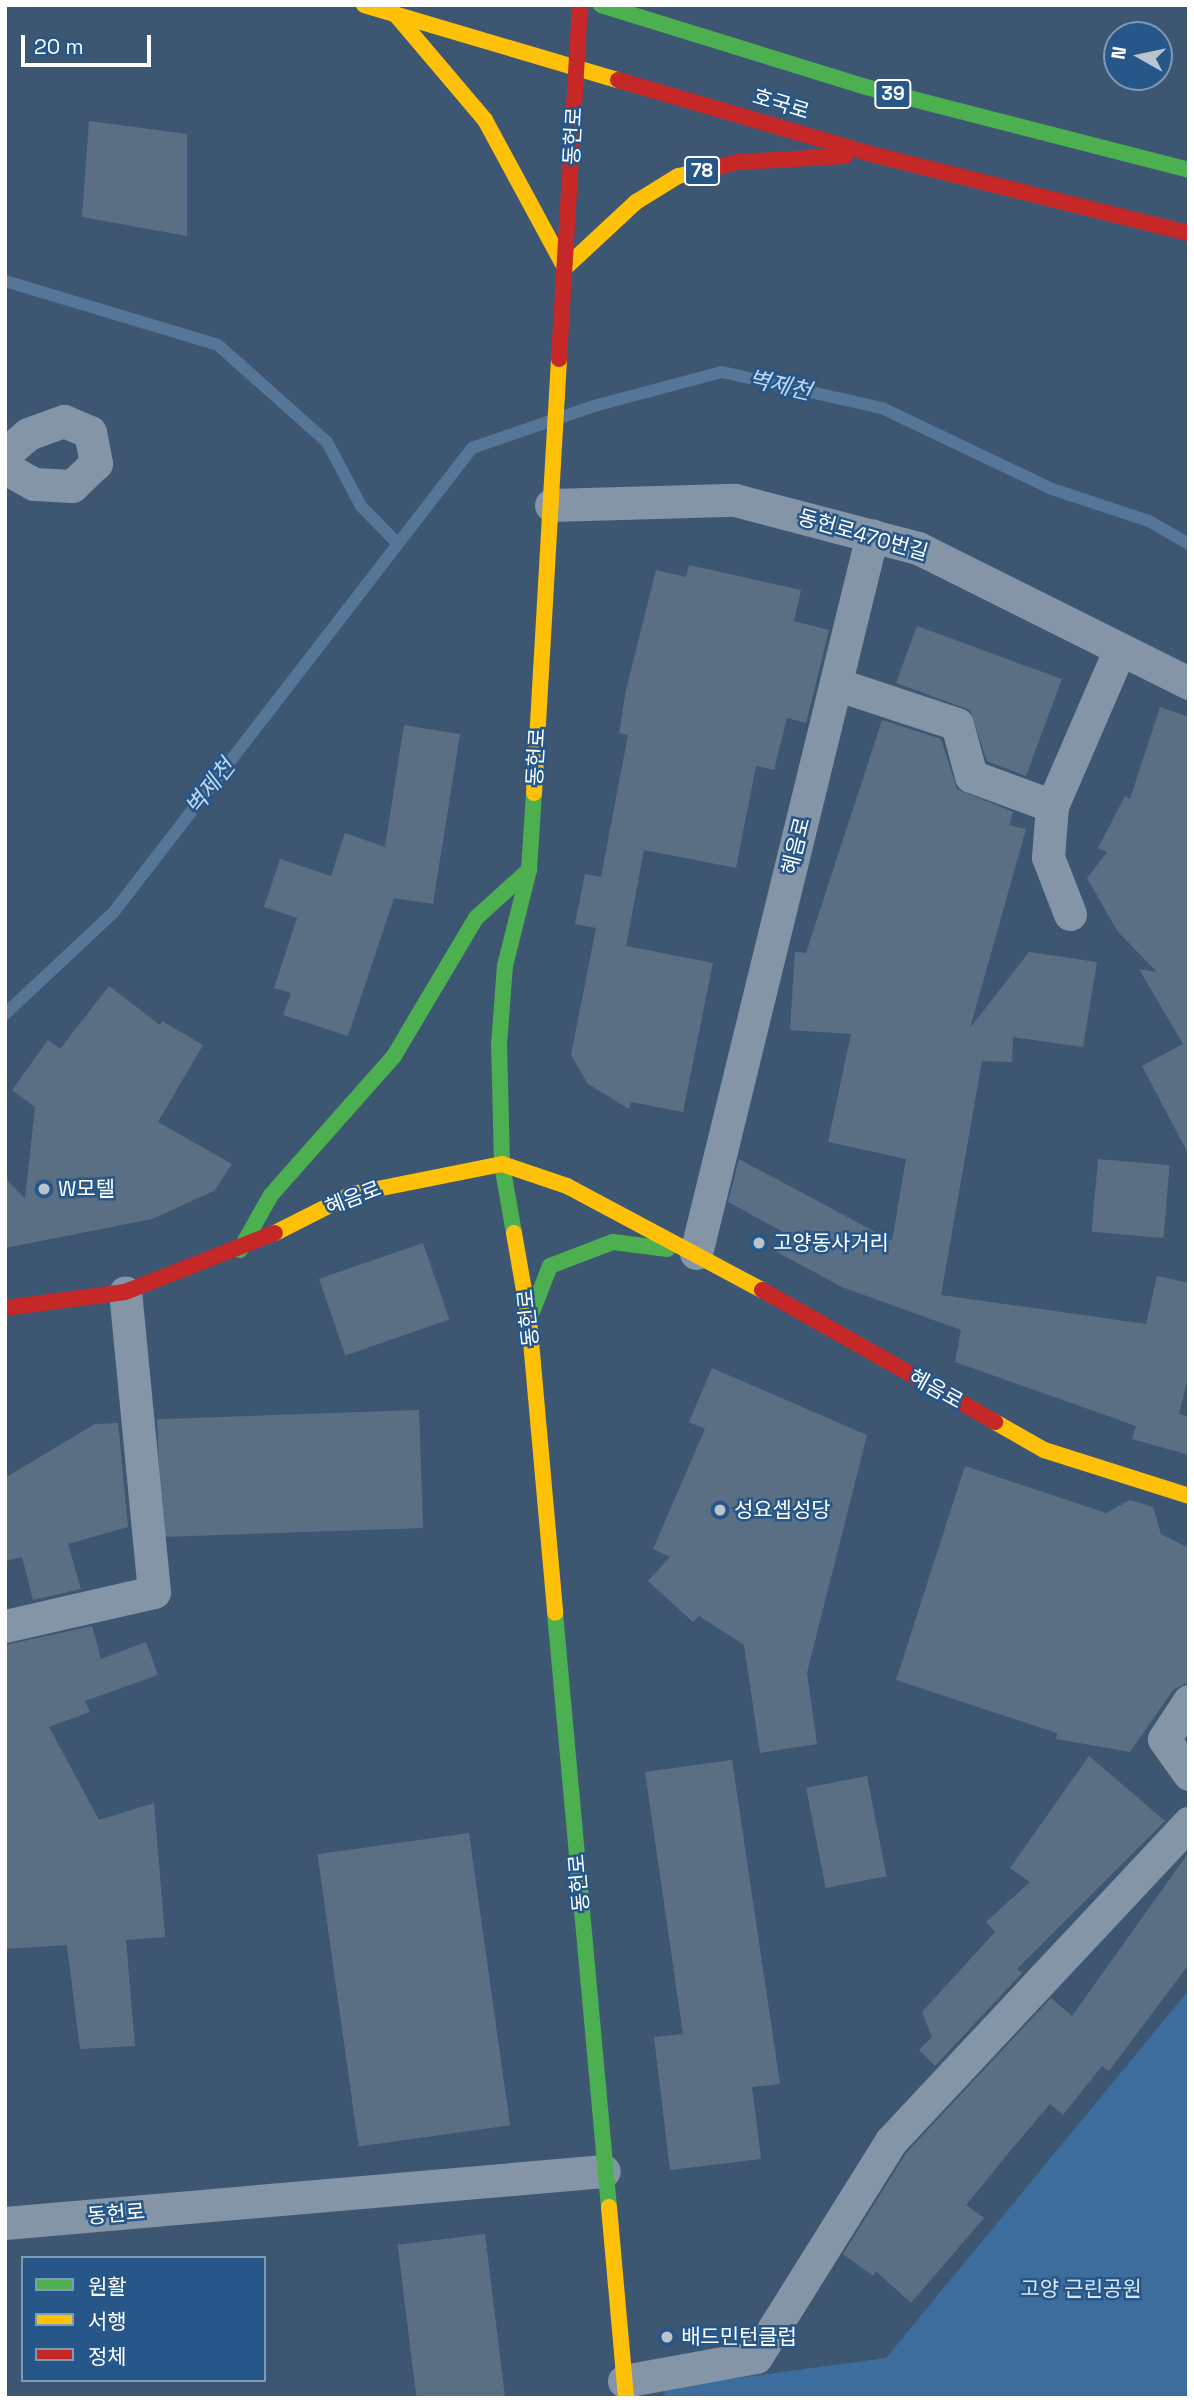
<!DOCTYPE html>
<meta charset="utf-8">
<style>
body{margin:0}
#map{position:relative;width:1194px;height:2403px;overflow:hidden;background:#3d5772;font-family:"Space Grotesk","Noto Sans KR",sans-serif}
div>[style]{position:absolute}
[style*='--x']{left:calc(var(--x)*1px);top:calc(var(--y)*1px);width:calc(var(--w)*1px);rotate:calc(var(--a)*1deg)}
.green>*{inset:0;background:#3c6d9d}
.stream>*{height:12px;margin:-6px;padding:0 6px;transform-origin:6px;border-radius:6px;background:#567697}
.building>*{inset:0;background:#5a6f84;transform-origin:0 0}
.street>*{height:33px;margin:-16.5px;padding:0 16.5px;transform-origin:16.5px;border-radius:16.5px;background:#8495a7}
.fast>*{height:16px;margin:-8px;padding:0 8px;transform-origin:8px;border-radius:8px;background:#4caf50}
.slow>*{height:16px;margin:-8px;padding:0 8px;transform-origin:8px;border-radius:8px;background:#ffc107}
.jam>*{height:16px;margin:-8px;padding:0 8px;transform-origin:8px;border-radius:8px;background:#c62828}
.dots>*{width:19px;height:19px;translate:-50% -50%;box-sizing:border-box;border:4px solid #275788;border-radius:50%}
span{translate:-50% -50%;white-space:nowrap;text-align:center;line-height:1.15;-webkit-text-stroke:5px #275788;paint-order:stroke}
.shield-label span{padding:2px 5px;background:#275788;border:2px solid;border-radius:5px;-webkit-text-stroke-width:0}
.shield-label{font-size:19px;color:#fff;font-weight:700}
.street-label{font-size:21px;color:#fff}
.poi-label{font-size:21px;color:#fff}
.left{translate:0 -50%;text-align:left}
.park-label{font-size:21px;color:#d7e7f7}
.water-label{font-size:23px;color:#bfd8f0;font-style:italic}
.frame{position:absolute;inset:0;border:7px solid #fff;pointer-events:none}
.legend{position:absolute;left:21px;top:2256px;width:245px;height:126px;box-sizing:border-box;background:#275788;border:2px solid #7d9ab8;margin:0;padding:9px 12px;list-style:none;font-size:21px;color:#fff}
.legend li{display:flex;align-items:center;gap:14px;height:35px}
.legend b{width:35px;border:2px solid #7d9ab8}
.north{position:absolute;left:1103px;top:21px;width:70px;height:70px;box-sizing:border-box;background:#275788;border:2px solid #7d9ab8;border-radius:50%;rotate:279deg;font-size:19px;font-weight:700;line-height:28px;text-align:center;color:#fff}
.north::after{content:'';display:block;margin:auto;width:24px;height:32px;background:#bbc4ce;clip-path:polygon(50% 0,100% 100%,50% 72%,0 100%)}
.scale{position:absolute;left:21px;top:35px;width:130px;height:32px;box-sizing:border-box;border:4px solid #fff;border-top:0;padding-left:9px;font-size:21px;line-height:24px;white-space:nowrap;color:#fff;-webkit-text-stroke:5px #275788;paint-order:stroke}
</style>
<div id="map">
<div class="green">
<i style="clip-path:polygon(1189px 1990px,1189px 2398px,665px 2398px,664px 2388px,886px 2358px)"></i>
</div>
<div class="stream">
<i style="--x:5;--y:281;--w:222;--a:16.7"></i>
<i style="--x:218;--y:345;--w:146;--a:41.7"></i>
<i style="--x:327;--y:442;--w:72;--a:62"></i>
<i style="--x:361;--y:506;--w:52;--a:45.8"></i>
<i style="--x:5;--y:1014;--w:148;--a:-43.1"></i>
<i style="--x:113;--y:913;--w:587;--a:-52.33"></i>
<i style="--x:472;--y:448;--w:129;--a:-19"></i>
<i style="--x:594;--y:406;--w:132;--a:-14.9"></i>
<i style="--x:722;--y:372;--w:164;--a:12.7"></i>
<i style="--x:882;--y:408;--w:188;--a:25.5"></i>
<i style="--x:1052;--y:489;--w:102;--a:18.3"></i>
<i style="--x:1149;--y:521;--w:46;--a:29.9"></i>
</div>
<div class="building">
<i style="clip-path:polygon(89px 121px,187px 134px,187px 236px,82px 217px)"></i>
<i style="clip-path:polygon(689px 565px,801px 590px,794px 621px,829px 630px,806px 723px,787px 718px,774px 770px,756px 766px,736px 868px,644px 850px,626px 946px,713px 963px,683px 1112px,631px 1102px,629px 1109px,588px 1084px,571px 1055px,596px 928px,575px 924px,585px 874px,601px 877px,628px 735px,619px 733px,626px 690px,656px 570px,686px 577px)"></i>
<i style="clip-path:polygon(917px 626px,1062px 679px,1026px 776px,987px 761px,970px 710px,896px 683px)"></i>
<i style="clip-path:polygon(1160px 707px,1189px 717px,1189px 1155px,1142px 1066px,1183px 1044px,1139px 969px,1157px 972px,1118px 932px,1087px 878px,1107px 852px,1098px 848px,1125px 796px,1130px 799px)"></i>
<i style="clip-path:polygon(882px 720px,941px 739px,957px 789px,1013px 812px,1009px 825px,1026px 829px,970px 1028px,1029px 952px,1097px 962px,1083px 1047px,1013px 1037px,1012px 1062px,982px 1061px,941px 1295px,1146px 1324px,1157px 1276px,1189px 1283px,1189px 1372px,1179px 1414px,1189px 1417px,1189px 1455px,1132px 1439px,1136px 1426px,955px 1362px,961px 1330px,842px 1287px,777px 1252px,787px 1234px,728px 1202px,739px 1159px,892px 1241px,906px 1159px,828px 1142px,851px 1034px,790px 1030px,795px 952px,806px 953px)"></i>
<i style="clip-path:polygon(404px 725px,460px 734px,433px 904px,394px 898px,348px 1036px,283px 1015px,291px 993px,274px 988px,297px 918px,264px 907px,280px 859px,331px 876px,345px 833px,385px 847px)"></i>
<i style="clip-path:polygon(109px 986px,160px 1025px,162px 1021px,203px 1045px,158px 1122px,232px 1164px,214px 1191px,152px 1219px,5px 1248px,5px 1178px,25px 1199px,35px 1107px,12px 1090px,48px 1040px,60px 1049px)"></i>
<i style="left:1098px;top:1159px;width:72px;height:73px;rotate:5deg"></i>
<i style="left:423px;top:1243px;width:81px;height:110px;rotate:71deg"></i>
<i style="clip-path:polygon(712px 1368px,867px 1435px,807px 1673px,817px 1744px,760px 1753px,744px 1645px,699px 1616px,693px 1622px,648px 1581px,670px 1557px,653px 1549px,705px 1429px,689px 1422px)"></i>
<i style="left:419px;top:1410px;width:118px;height:262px;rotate:88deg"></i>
<i style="clip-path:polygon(118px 1423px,128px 1527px,68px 1544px,81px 1589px,33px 1600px,22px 1557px,5px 1561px,5px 1478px,95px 1424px)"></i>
<i style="clip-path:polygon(965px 1466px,1106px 1513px,1130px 1500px,1153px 1507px,1161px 1534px,1189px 1548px,1189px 1682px,1173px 1690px,1130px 1752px,1056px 1739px,1057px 1733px,896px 1680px)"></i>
<i style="clip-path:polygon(92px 1626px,101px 1659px,146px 1642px,158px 1675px,85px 1701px,90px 1712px,49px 1727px,99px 1820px,154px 1803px,165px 1937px,126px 1940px,135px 2046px,80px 2049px,67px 1945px,5px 1949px,5px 1645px)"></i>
<i style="clip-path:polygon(1089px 1756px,1165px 1821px,1017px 1969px,1022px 1973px,935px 2066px,919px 2050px,932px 2037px,922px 2012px,995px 1932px,986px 1922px,1030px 1882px,1010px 1868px)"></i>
<i style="clip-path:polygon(732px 1760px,780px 2084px,752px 2087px,761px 2159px,670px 2170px,654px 2037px,683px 2034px,645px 1772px)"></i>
<i style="left:867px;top:1776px;width:102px;height:62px;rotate:79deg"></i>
<i style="left:469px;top:1833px;width:295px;height:153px;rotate:82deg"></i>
<i style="clip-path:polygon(1189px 1852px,1189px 1964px,1109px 2071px,1102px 2066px,1063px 2115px,1050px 2104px,1011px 2150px,966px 2205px,984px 2218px,911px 2303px,876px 2271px,873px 2276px,843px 2254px,906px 2153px,1051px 1998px,1072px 2016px)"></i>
<i style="left:485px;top:2234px;width:165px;height:88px;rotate:83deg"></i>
</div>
<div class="street">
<i style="--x:5;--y:454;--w:30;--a:-41"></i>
<i style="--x:28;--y:434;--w:38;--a:-20"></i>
<i style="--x:64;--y:421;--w:28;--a:23"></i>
<i style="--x:90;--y:432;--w:32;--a:79"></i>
<i style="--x:96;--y:463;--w:33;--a:136"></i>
<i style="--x:72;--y:486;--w:38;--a:-177"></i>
<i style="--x:34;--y:484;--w:33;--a:-151"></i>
<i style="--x:551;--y:505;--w:184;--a:-1.6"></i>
<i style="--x:735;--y:500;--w:189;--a:14.7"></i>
<i style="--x:918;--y:548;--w:303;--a:26.5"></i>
<i style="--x:836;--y:684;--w:127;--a:18.3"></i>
<i style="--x:957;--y:724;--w:54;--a:74.9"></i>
<i style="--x:971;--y:776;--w:86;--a:20.3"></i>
<i style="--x:1070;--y:914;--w:61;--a:-111.1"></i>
<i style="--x:1048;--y:857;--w:51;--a:-85.5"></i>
<i style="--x:1052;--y:806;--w:171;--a:-66.6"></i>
<i style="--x:696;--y:1253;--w:739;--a:-76.23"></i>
<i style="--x:5;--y:1626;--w:153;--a:-12.9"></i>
<i style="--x:154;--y:1592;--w:301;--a:-95.5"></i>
<i style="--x:1189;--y:1701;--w:45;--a:123.3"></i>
<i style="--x:1164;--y:1739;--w:43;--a:54.5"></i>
<i style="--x:5;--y:2223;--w:601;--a:-4.96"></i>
<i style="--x:624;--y:2381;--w:134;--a:-10.3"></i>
<i style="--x:756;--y:2357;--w:255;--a:-58"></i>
<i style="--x:891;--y:2141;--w:436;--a:-46.9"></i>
</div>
<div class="fast">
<i style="--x:601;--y:5;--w:277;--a:17.2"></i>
<i style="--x:866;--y:87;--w:333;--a:14.4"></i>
<i style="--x:514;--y:1233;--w:70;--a:-99.9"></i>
<i style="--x:502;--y:1164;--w:119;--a:-91.4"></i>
<i style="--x:499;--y:1045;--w:79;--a:-85.7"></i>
<i style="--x:505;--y:966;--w:99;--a:-76"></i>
<i style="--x:529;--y:870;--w:77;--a:-86.3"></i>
<i style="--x:240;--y:1250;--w:63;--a:-60.6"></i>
<i style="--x:271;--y:1195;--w:186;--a:-48.5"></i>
<i style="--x:394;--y:1056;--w:161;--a:-59.3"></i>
<i style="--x:476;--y:918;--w:72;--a:-42.2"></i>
<i style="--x:530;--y:1317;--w:55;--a:-68.6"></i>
<i style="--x:550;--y:1266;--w:67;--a:-20.9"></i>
<i style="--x:613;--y:1242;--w:55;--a:7.3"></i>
<i style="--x:555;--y:1613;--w:596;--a:84.81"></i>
</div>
<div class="slow">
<i style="--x:364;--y:5;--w:265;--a:16.5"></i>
<i style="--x:396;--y:15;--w:138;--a:49.7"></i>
<i style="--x:485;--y:120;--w:168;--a:61.6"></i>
<i style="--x:565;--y:268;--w:97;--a:-42.9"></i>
<i style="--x:636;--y:202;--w:49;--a:-31.8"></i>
<i style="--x:678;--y:176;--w:29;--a:-12"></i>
<i style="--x:534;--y:793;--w:435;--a:-86.7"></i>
<i style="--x:275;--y:1233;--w:86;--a:-26.9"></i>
<i style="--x:352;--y:1194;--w:153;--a:-11.3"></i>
<i style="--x:502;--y:1164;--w:69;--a:18.7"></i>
<i style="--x:567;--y:1186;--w:221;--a:28.1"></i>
<i style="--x:514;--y:1233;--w:87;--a:80.1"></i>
<i style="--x:529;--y:1319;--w:295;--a:84.9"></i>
<i style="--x:995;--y:1422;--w:56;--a:29.7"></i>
<i style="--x:1044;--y:1450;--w:152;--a:17.6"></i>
<i style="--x:609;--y:2207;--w:192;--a:84.9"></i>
</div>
<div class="jam">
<i style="--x:618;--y:80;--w:264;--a:16.3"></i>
<i style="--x:871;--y:154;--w:328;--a:14"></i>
<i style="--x:706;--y:170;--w:34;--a:-14"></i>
<i style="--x:739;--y:162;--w:106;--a:-3.2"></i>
<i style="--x:559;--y:359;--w:355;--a:-86.6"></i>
<i style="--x:762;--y:1290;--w:268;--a:29.5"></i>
<i style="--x:5;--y:1308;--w:121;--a:-7.6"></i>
<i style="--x:125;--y:1292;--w:161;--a:-21.5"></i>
</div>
<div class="dots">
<i style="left:44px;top:1189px;background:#bbc4ce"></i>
<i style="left:759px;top:1243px;background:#bbc4ce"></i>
<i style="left:720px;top:1510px;background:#bbc4ce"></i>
<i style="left:667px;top:2337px;background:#bbc4ce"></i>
</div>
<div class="shield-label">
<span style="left:893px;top:94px">39</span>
<span style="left:702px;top:171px">78</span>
</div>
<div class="street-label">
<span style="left:781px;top:104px;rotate:17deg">호국로</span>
<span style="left:573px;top:136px;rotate:-87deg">동헌로</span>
<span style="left:863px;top:535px;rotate:16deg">동헌로470번길</span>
<span style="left:536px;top:757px;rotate:-87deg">동헌로</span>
<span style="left:796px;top:846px;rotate:-76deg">혜음로</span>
<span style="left:353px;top:1198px;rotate:-21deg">혜음로</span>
<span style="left:528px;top:1318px;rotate:-96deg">동헌로</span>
<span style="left:936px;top:1389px;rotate:29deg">혜음로</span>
<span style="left:579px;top:1883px;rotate:-95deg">동헌로</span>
<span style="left:116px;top:2214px;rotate:-5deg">동헌로</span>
</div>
<div class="poi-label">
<span class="left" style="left:58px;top:1189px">W모텔</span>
<span class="left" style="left:773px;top:1243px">고양동사거리</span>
<span class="left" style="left:734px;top:1510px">성요셉성당</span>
<span class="left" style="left:681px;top:2337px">배드민턴클럽</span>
</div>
<div class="park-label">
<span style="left:1081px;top:2289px">고양 근린공원</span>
</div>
<div class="water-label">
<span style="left:780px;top:385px;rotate:13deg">벽제천</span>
<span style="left:210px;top:787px;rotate:-52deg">벽제천</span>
</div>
<div class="frame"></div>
<ul class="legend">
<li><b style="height:9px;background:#4caf50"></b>원활</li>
<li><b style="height:9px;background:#ffc107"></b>서행</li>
<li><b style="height:9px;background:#c62828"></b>정체</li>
</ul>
<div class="north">N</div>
<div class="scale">20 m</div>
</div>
